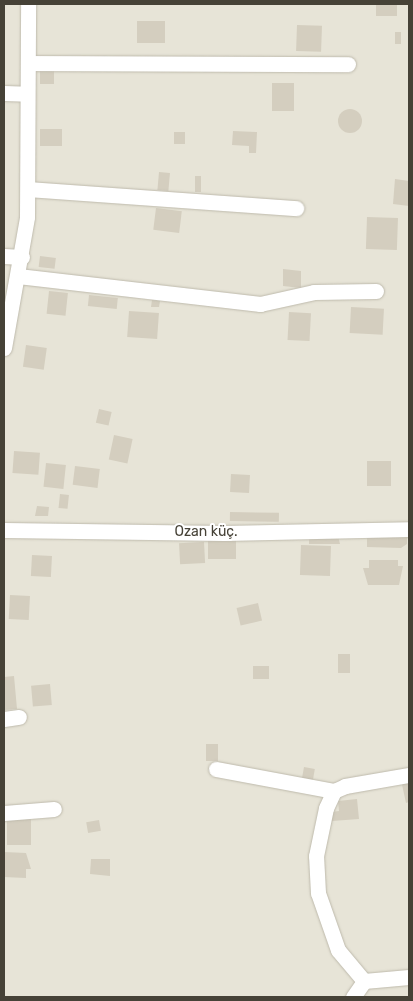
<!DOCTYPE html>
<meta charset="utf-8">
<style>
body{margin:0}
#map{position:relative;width:413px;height:1001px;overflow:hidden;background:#f3f1e9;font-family:Rubik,sans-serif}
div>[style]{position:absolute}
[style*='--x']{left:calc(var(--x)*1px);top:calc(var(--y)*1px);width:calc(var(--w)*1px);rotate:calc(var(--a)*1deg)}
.residential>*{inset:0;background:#e7e4d7;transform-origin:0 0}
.building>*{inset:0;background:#d4cebf;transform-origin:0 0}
.round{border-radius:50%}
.roads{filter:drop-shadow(0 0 1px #bebaac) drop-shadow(0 0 1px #bebaac)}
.minor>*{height:15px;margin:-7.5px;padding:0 7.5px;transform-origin:7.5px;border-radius:7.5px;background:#fff}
span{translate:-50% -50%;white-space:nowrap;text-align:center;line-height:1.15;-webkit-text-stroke:4px #fff;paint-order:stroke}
.street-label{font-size:14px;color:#464237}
.frame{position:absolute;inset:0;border:5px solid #464237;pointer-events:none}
</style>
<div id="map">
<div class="residential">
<i style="left:4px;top:4px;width:405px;height:993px"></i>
</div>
<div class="building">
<i style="left:376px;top:4px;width:21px;height:12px"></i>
<i style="left:137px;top:21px;width:28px;height:22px"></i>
<i style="left:297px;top:25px;width:25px;height:26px;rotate:2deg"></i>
<i style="left:395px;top:32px;width:6px;height:12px"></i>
<i style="left:40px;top:71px;width:14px;height:13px"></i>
<i style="left:272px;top:83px;width:22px;height:28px"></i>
<i class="round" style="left:338px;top:109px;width:24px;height:24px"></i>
<i style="left:40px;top:129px;width:22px;height:17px"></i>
<i style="clip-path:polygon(233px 131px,257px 132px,256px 153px,249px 153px,249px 146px,232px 145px)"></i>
<i style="left:174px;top:132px;width:11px;height:12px"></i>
<i style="left:159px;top:172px;width:11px;height:18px;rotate:5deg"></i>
<i style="left:195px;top:176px;width:6px;height:16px"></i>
<i style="clip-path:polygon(395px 179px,409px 181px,409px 206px,393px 204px)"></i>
<i style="left:156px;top:208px;width:26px;height:22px;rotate:7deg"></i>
<i style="left:367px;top:217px;width:31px;height:32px;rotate:2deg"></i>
<i style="left:40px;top:256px;width:16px;height:11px;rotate:7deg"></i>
<i style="clip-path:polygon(283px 269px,301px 271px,301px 288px,283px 286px)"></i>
<i style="left:49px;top:291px;width:19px;height:23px;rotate:6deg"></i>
<i style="left:89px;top:295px;width:29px;height:11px;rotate:6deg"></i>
<i style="clip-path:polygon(152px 300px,160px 301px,159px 307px,151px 307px)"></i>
<i style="left:351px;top:307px;width:33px;height:26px;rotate:3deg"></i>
<i style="left:129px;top:311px;width:30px;height:26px;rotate:4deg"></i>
<i style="left:289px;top:312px;width:22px;height:28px;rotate:3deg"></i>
<i style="left:26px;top:345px;width:21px;height:22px;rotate:8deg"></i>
<i style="left:99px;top:409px;width:13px;height:14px;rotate:13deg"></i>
<i style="left:114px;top:435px;width:19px;height:25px;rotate:12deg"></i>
<i style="left:14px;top:451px;width:26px;height:22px;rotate:4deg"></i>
<i style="left:367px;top:461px;width:24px;height:25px"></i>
<i style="left:46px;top:463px;width:20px;height:24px;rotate:6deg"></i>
<i style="left:75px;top:466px;width:25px;height:19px;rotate:7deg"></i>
<i style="left:231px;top:474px;width:19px;height:18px;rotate:3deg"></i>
<i style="left:60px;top:494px;width:9px;height:14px;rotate:6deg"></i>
<i style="clip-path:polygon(37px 506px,49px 507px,48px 516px,35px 516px)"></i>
<i style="left:230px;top:512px;width:49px;height:9px;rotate:1deg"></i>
<i style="clip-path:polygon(407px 534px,407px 544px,401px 548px,367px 547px,367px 535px)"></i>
<i style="clip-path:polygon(309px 535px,338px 536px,340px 544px,309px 544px)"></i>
<i style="left:236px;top:539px;width:20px;height:28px;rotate:90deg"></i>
<i style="left:204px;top:542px;width:21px;height:25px;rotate:87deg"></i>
<i style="left:301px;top:545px;width:30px;height:30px;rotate:2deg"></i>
<i style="left:32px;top:555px;width:20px;height:21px;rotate:3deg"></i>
<i style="clip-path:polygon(369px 560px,398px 560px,398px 566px,403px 566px,399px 585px,368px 585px,363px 568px,369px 568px)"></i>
<i style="left:10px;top:595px;width:20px;height:24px;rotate:3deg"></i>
<i style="left:258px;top:603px;width:18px;height:22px;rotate:77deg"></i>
<i style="left:338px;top:654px;width:12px;height:19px"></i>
<i style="left:253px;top:666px;width:16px;height:13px"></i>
<i style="clip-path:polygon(14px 676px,17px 709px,4px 710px,4px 677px)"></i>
<i style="left:50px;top:684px;width:21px;height:19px;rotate:85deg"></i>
<i style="left:206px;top:744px;width:12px;height:17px"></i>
<i style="left:304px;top:767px;width:11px;height:13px;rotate:10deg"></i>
<i style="clip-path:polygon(409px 779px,409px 802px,406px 803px,401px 780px)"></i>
<i style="clip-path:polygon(357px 799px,359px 819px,332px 821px,331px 812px,339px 811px,338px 801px)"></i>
<i style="left:7px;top:817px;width:24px;height:28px"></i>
<i style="left:99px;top:820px;width:11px;height:13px;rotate:80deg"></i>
<i style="clip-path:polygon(4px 852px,26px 853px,31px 869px,26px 869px,26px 878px,4px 877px)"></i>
<i style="clip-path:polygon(91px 859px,110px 859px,110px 876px,90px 874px)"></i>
</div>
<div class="roads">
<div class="minor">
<i style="--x:28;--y:63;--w:320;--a:0.2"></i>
<i style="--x:4;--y:93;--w:23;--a:2"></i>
<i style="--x:28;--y:189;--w:269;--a:4.1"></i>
<i style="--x:4;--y:256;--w:18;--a:3"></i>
<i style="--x:18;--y:276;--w:244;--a:6.6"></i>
<i style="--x:260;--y:304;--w:55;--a:-12.5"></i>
<i style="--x:314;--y:292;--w:62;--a:-0.9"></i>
<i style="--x:4;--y:348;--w:133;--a:-80"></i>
<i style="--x:27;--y:217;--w:213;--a:-89.7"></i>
<i style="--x:4;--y:530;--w:220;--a:0.8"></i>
<i style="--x:224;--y:533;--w:185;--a:-1.2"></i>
<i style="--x:4;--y:719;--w:15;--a:-8"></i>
<i style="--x:216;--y:769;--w:120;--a:10.6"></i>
<i style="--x:4;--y:813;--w:50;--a:-4.6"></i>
<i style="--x:364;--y:981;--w:40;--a:-130"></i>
<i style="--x:338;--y:950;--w:60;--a:-109.3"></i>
<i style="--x:318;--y:893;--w:37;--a:-93"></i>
<i style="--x:316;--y:856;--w:49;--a:-78.2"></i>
<i style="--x:326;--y:808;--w:19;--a:-65"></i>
<i style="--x:334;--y:791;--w:12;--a:-24"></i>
<i style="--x:345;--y:786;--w:65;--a:-9.8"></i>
<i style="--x:353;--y:997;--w:19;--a:-55"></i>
<i style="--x:364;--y:981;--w:45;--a:-5.1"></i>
</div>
</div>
<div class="street-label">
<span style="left:206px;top:532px">Ozan küç.</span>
</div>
<div class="frame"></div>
</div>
